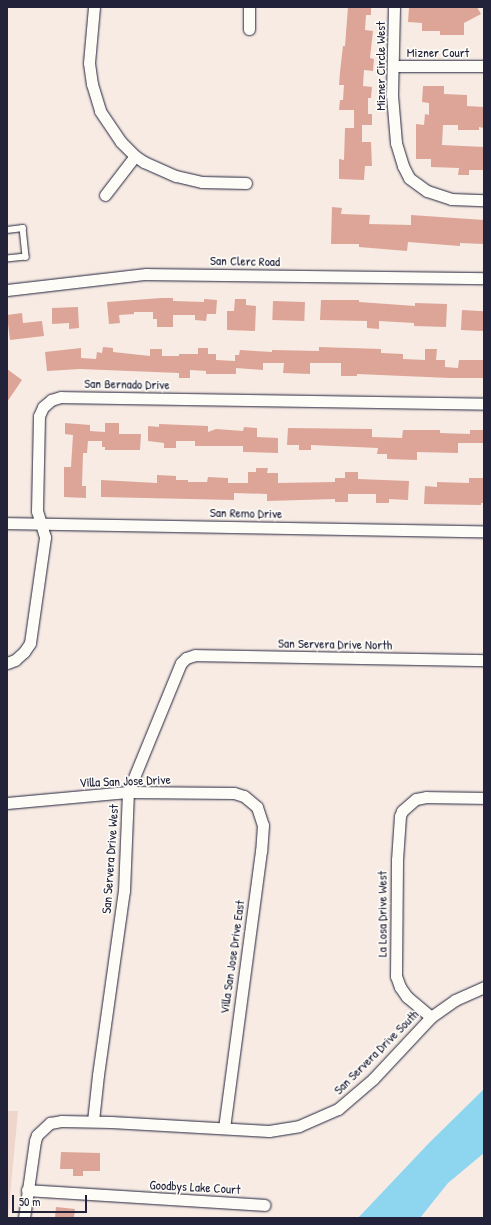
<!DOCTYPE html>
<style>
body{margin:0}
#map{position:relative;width:491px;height:1225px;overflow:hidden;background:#f7ebe4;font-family:"Patrick Hand",sans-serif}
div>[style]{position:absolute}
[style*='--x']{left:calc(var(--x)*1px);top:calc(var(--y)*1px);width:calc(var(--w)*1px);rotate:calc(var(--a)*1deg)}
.built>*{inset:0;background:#efd6cd}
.water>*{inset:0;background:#8ed6f0}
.building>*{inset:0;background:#dda597;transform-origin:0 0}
.roads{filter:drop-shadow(0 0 1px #22223b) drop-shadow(0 0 1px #22223b)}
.service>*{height:5.5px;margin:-2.75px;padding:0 2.75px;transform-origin:2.75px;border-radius:2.75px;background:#fdfcf7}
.minor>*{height:11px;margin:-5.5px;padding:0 5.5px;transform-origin:5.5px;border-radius:5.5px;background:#fdfcf7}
span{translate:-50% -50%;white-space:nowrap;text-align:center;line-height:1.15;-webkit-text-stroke:3.5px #fdfcf7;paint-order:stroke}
.street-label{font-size:13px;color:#22223b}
.frame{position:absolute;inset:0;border:8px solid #22223b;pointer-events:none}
.scale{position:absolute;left:12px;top:1195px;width:75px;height:18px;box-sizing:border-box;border:2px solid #22223b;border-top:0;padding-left:5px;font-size:12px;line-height:14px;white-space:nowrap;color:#22223b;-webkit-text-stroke:3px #fdfcf7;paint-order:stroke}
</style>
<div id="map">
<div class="built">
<i style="clip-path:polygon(7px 1111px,18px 1111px,8px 1218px,7px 1218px)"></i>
</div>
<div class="water">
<i style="clip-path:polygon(484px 1089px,484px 1153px,448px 1183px,420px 1218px,358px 1218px,429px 1143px)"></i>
</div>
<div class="building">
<i style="clip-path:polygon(348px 7px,371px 7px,371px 15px,366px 15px,365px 30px,373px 31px,370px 58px,374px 59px,373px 71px,364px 70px,363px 86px,372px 87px,371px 98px,368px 98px,368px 114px,372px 114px,372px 125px,362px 125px,362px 142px,371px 142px,372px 166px,365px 166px,364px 180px,339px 179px,339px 159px,344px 160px,345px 128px,354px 128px,354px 110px,339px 110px,340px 100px,343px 100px,344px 85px,339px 85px,340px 72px,343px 46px,345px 46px)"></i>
<i style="clip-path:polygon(409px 7px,477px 7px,481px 14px,464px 23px,464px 35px,440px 35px,440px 31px,422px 31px,422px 23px,408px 22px)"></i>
<i style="clip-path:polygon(423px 86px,444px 86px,444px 94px,467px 95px,467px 106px,484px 107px,484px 128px,479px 127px,479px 130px,458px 130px,458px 125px,443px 125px,442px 145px,484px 147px,484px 170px,469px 170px,469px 175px,458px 175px,459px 168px,431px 167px,431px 159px,416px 159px,416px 124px,424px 125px,425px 114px,429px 115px,429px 103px,422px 102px)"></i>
<i style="clip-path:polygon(332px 207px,342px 208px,341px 214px,370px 215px,369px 224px,411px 225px,411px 215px,484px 220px,484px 244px,460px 243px,460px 246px,408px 242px,407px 251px,359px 247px,359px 244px,331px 244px)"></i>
<i style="clip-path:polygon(161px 298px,173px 298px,173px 301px,204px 302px,204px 299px,217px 300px,216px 314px,207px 314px,206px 321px,195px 320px,195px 315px,173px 315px,173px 327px,157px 327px,157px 319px,153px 319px,153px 312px,134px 312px,134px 314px,119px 315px,120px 323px,109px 324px,107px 302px)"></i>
<i style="clip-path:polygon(235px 299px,246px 299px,246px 305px,256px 306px,255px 331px,227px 330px,227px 311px,234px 311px)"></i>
<i style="clip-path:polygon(321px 300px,359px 300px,359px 302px,415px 306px,415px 303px,447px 304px,446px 327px,414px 326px,414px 323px,379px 321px,379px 329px,367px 328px,367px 321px,320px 320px)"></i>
<i style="left:273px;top:301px;width:32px;height:19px;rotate:2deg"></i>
<i style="clip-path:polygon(78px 307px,79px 328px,69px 329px,69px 323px,52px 324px,52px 308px)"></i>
<i style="left:462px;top:310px;width:22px;height:20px;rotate:3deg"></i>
<i style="clip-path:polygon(22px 313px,23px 323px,42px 321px,44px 336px,10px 340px,7px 315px)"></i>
<i style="clip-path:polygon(103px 347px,113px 348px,113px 352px,150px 356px,150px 349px,162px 349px,162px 356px,179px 356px,179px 354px,198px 354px,198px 348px,208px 348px,208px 354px,216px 354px,216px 360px,235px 361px,235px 355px,239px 355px,240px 350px,272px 352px,272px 350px,319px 351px,319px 347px,381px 349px,381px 353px,403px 354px,403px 359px,425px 360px,425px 349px,437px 349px,436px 360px,445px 360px,445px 367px,458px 368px,459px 360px,484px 360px,484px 378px,450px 378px,357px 374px,357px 376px,341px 376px,341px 363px,310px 363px,310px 374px,283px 373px,284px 363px,263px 363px,263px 370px,236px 368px,236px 374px,206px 374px,206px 371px,190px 370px,190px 378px,179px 378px,179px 373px,80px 369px,47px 371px,45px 352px,81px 348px,81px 358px,96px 359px,97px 352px,102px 353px)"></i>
<i style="clip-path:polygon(7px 369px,22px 380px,7px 402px)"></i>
<i style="clip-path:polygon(65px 423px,90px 425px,90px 431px,105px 432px,105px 423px,119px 423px,119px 434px,141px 434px,140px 450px,105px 450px,105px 447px,102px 447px,102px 441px,88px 441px,87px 453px,83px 453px,82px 486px,86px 486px,86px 498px,64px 497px,64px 467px,71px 467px,73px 435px,65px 434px)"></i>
<i style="clip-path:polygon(159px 424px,208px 426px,208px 432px,216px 429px,243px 431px,244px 427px,257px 428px,257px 437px,278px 438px,278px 453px,243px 452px,243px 446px,195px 446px,195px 441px,176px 441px,176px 448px,164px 448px,164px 443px,148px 441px,148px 426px,159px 427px)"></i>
<i style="clip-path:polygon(288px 428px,372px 429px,372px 437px,402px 438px,403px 430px,440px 430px,440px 433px,470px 434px,470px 430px,484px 430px,484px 443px,458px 443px,458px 453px,417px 452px,417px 460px,387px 459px,387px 454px,377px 454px,378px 448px,311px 445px,311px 450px,299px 450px,299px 445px,287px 445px)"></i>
<i style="clip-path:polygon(256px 468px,268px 468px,267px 473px,278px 473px,278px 483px,335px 482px,335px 478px,345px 478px,345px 472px,358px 472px,358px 479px,409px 481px,408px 500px,389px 499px,389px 503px,376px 503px,376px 494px,348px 494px,348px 502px,335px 502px,335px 499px,267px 501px,267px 494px,234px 493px,234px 500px,101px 497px,101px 480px,157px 483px,157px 475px,176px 476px,176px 480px,188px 480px,188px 482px,207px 482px,208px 477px,228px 478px,228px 483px,248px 483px,248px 472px,256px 472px)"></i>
<i style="clip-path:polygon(469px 478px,484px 478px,484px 503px,481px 503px,481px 505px,424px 504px,425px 486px,437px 487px,437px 482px,469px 483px)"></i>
<i style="clip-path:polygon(61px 1152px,100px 1153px,100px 1171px,83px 1171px,83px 1176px,73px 1176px,73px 1169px,60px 1169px)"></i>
<i style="clip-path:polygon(56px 1207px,75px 1209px,74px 1218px,55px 1218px)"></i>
</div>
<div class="roads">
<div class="service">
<i style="--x:7;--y:230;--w:16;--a:-7"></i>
<i style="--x:23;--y:228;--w:29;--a:84"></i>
<i style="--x:26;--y:257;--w:19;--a:174"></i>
</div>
<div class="minor">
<i style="--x:94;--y:7;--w:56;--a:95.1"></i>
<i style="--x:89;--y:63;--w:21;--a:82"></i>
<i style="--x:92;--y:84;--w:28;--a:73"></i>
<i style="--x:100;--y:111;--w:37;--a:56"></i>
<i style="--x:121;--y:142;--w:20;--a:45"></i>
<i style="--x:135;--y:156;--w:11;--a:34"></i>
<i style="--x:144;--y:162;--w:35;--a:24"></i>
<i style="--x:176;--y:176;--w:27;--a:13"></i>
<i style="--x:202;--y:182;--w:44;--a:1.3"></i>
<i style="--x:394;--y:7;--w:88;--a:91.3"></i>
<i style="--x:392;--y:95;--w:48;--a:85.2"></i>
<i style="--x:396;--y:143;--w:24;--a:73"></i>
<i style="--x:403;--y:166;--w:13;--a:63"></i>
<i style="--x:409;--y:178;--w:22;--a:36"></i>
<i style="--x:427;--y:191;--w:25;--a:18"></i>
<i style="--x:451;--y:199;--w:33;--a:2"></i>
<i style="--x:249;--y:29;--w:22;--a:-90"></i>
<i style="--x:393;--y:66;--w:91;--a:0"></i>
<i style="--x:105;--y:195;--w:49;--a:-52.4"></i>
<i style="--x:7;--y:290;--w:140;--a:-6.6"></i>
<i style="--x:146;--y:274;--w:338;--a:0.7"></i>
<i style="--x:7;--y:523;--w:477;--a:1"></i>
<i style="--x:7;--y:663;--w:9;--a:-21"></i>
<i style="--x:15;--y:660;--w:12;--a:-42"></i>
<i style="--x:24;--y:652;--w:11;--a:-56"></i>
<i style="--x:30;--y:643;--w:107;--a:-81.9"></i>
<i style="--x:45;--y:537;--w:27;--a:-107"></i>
<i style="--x:37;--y:511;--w:95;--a:-88.8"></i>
<i style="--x:39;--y:416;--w:10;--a:-66"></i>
<i style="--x:43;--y:407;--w:11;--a:-41"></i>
<i style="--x:51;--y:400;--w:10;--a:-17"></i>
<i style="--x:61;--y:397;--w:423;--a:0.9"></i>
<i style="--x:7;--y:803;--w:121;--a:-5.2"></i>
<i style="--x:128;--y:792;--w:106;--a:0.5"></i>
<i style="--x:234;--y:793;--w:10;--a:17"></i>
<i style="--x:244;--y:796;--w:17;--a:40"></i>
<i style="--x:257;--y:807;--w:19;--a:72"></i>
<i style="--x:263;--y:825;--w:26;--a:94"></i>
<i style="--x:261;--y:851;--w:279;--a:97.6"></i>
<i style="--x:431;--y:1017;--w:31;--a:-140"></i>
<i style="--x:407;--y:997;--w:12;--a:-125"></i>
<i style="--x:400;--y:987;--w:12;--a:-110"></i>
<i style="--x:396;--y:976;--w:116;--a:-89.5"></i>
<i style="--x:397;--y:860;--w:44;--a:-86.1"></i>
<i style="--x:400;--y:816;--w:5;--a:-68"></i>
<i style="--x:402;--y:811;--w:18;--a:-41"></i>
<i style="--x:416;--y:799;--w:10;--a:-11"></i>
<i style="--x:426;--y:797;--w:58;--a:1"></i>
<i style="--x:93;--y:1121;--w:46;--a:-83.8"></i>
<i style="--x:98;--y:1075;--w:186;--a:-82"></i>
<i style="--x:124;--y:891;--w:99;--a:-87.7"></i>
<i style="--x:128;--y:792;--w:139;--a:-67.7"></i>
<i style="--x:181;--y:663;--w:7;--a:-45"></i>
<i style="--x:186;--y:658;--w:9;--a:-18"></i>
<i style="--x:195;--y:655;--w:289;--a:1"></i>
<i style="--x:27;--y:1190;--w:238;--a:3.6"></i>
<i style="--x:24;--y:1218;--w:78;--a:-81.9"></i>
<i style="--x:35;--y:1141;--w:6;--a:-72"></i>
<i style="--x:37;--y:1135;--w:18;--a:-43"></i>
<i style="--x:50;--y:1123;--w:11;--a:-10"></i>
<i style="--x:61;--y:1121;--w:50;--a:1.1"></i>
<i style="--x:111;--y:1122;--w:158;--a:3.3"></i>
<i style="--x:269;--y:1131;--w:30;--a:-9"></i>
<i style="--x:299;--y:1126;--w:43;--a:-23.6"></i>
<i style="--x:338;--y:1109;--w:46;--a:-40.6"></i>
<i style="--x:373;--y:1079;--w:85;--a:-46.9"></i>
<i style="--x:431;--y:1017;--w:29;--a:-35"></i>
<i style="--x:455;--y:1000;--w:32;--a:-24"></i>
</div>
</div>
<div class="street-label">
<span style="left:438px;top:52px">Mizner Court</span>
<span style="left:380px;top:66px;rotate:-90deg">Mizner Circle West</span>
<span style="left:245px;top:261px;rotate:1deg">San Clerc Road</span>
<span style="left:127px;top:384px;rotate:1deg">San Bernado Drive</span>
<span style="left:246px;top:513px;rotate:1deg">San Remo Drive</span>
<span style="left:335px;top:644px;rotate:1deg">San Servera Drive North</span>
<span style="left:125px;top:781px;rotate:-2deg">Villa San Jose Drive</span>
<span style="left:110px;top:859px;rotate:-86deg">San Servera Drive West</span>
<span style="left:382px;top:914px;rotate:-90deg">La Losa Drive West</span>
<span style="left:232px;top:957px;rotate:-82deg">Villa San Jose Drive East</span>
<span style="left:376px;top:1052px;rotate:-45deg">San Servera Drive South</span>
<span style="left:195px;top:1187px;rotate:3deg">Goodbys Lake Court</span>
</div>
<div class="frame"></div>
<div class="scale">50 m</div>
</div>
